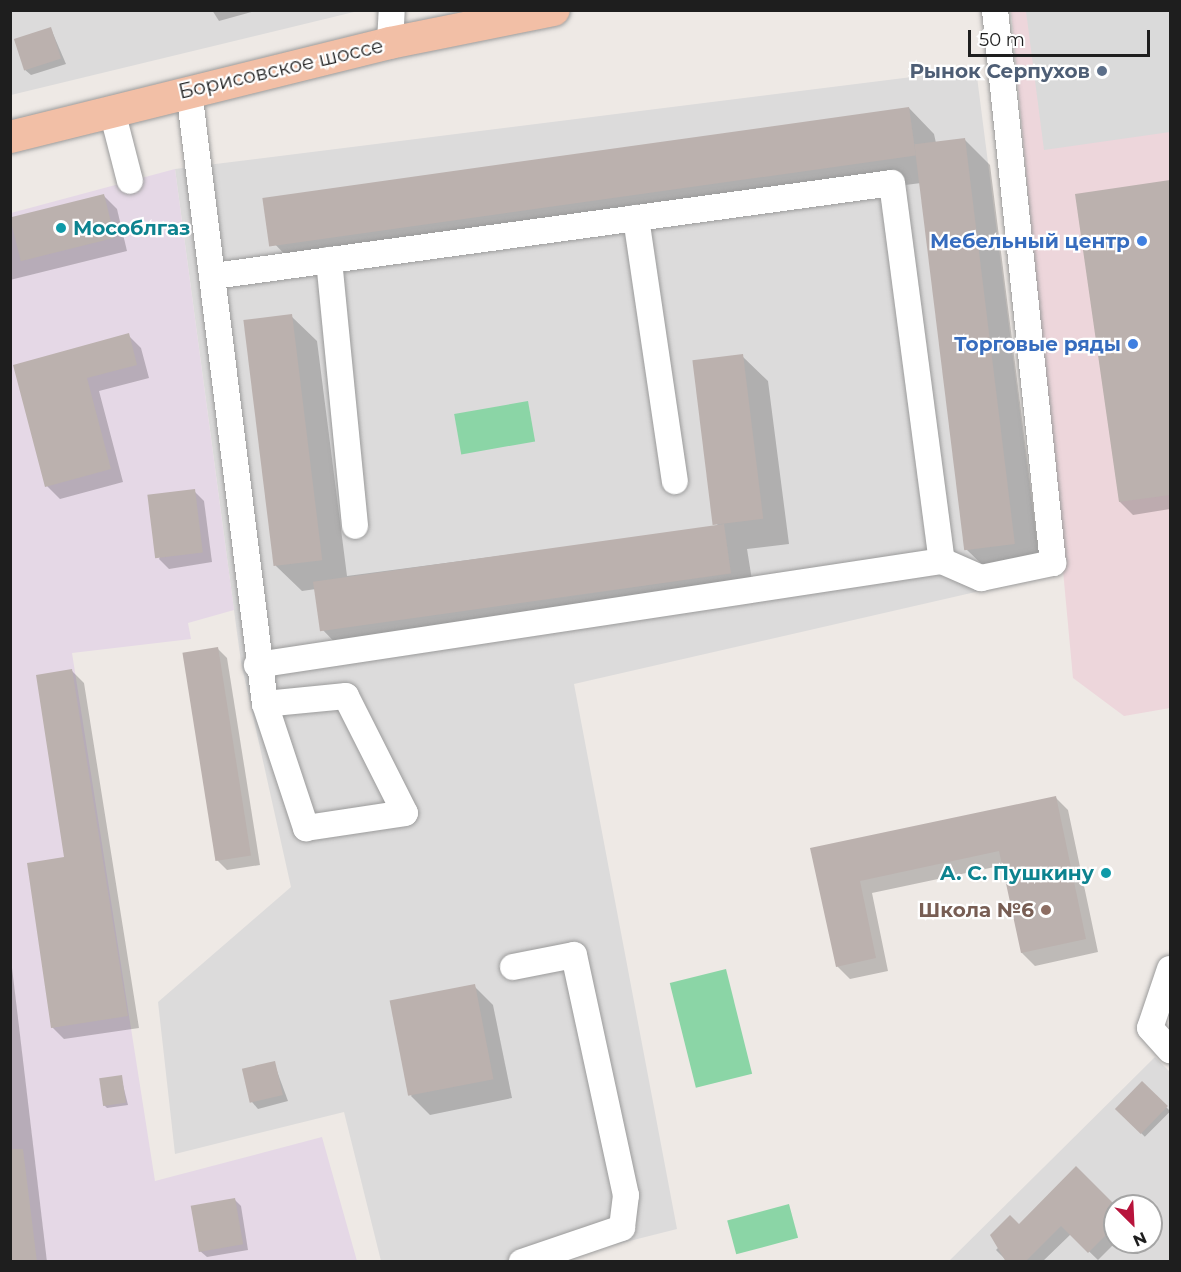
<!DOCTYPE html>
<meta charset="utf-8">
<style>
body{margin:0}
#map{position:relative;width:1181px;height:1272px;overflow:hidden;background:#eee9e5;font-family:Montserrat,sans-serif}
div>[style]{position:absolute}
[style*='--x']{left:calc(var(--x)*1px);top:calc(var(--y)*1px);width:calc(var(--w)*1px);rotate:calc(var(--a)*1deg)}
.residential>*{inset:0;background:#dcdbdb}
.commercial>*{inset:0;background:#edd6db}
.industrial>*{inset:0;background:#e5d8e6}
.pitch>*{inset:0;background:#8bd5a6;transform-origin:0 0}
.parking>*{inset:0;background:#dadada}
.shadow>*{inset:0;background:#0003;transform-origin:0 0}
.building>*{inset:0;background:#bbb1ae;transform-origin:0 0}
.roads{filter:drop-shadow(0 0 2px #9b9b9b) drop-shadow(0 0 2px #9b9b9b)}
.minor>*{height:26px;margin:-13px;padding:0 13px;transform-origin:13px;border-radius:13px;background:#fff}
.major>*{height:32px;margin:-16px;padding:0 16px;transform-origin:16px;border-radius:16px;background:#f2bfa6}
.dots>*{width:16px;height:16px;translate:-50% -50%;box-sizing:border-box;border:3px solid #fff;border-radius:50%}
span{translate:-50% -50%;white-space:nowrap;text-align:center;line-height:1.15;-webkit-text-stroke:4.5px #fff;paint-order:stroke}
.street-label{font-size:20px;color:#1e1e1e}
.service-label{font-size:20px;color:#4e5e75;font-weight:700}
.right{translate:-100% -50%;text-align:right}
.culture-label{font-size:20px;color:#0d838f;font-weight:700}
.left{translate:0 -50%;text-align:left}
.shop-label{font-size:20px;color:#366cbe;font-weight:700}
.education-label{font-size:20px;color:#785e54;font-weight:700}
.frame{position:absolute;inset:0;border:12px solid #1e1e1e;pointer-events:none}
.north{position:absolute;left:1103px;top:1194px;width:60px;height:60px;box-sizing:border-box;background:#fff;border:2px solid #a5a5a5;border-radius:50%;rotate:156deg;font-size:16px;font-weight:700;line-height:24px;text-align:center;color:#1e1e1e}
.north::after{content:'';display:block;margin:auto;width:21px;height:27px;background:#b8143c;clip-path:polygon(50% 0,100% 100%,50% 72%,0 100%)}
.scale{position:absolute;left:968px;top:30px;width:182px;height:27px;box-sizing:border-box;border:3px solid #1e1e1e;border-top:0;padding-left:8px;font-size:18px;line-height:21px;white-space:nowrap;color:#1e1e1e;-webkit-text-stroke:4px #fff;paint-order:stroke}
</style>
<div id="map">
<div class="residential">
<i style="clip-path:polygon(11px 10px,358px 11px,11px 95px)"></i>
<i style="clip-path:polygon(976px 69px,1041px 577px,574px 684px,677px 1229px,550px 1261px,381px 1261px,344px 1112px,175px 1154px,158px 1002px,291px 887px,241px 662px,175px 169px)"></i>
<i style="clip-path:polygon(evenodd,1155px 1057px,1170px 1072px,1170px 1261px,948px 1262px,1155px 1057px,1115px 1206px,1151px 1206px,1151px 1242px,1115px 1242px,1115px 1206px)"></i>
</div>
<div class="commercial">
<i style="clip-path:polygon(1011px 11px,1170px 11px,1170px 708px,1124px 716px,1073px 678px)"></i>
</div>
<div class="industrial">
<i style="clip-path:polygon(175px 169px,234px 610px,188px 623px,191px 639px,72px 653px,155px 1181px,322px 1137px,357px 1261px,11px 1262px,11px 213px)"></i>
</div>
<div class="pitch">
<i style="left:528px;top:401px;width:41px;height:75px;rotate:80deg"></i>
<i style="left:726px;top:969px;width:108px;height:58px;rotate:76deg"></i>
<i style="left:789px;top:1204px;width:35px;height:64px;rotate:75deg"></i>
</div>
<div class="parking">
<i style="clip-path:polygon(1026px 11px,1170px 11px,1170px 132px,1044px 150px)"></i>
</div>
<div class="shadow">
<i style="clip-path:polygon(212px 10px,259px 10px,219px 21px)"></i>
<i style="clip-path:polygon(51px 29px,66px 64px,31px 75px,24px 69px)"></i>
<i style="clip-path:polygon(909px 108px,934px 134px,936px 143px,964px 139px,990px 165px,1041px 569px,993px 575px,967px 550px,921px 183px,294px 264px,269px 238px)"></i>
<i style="clip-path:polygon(1170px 182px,1170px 509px,1133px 515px,1120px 502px,1076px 195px)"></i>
<i style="clip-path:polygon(104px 196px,117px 209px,127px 251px,10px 280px,10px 219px)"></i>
<i style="clip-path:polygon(291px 316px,317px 341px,347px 576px,717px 527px,742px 356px,768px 381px,789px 544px,747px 549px,755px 599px,346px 654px,321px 628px,316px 589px,302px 591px,276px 566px)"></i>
<i style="clip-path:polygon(128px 335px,141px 348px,149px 378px,99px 391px,123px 482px,60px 499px,47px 486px,14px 366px)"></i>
<i style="clip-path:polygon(194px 491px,204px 501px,212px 562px,169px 569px,159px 559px)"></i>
<i style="clip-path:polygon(217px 648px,227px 658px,260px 865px,227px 870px,217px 860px)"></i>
<i style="clip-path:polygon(72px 671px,84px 683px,139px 1028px,64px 1039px,52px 1027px,66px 859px)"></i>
<i style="clip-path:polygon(1055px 797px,1068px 810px,1098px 952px,1035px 966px,1022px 953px,1004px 865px,872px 893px,888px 971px,850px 979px,837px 966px,812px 849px)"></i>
<i style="clip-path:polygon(10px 951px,47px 1262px,10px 1262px)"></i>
<i style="clip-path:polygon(474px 986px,493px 1005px,512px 1098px,430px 1115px,411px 1096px)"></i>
<i style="clip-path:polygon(274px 1063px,288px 1101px,258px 1109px,252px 1102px)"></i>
<i style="clip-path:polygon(121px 1077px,128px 1105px,107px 1108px,104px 1105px)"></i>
<i style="left:1142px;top:1083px;width:40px;height:36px;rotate:45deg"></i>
<i style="clip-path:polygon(235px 1200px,241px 1206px,248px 1250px,207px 1257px,200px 1251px)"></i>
<i style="clip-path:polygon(1115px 1207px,1116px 1242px,1098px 1260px,1071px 1234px,1042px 1262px,1008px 1262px,996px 1250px,1019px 1226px)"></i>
</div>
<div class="building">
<i style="left:51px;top:27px;width:33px;height:39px;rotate:72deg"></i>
<i style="left:909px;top:107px;width:49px;height:653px;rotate:82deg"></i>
<i style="left:965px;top:138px;width:409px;height:51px;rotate:83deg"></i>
<i style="clip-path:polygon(1170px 180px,1170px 495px,1119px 502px,1075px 194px)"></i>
<i style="left:104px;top:194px;width:45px;height:97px;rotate:76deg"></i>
<i style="left:292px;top:314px;width:248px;height:49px;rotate:83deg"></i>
<i style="clip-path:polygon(129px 333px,137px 365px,87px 378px,111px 469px,45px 487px,13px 365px)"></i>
<i style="left:743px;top:354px;width:166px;height:51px;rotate:83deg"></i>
<i style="left:195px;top:489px;width:64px;height:48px;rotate:83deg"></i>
<i style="left:724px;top:524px;width:50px;height:415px;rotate:82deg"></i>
<i style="left:218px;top:647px;width:211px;height:36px;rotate:81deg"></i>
<i style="clip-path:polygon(72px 669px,128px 1016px,51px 1028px,27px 863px,64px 857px,36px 675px)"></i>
<i style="clip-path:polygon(1056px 796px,1086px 939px,1021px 953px,999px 851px,860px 881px,876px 958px,836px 967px,810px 848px)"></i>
<i style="left:475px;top:984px;width:97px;height:87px;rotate:79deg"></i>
<i style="left:275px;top:1061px;width:35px;height:34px;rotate:77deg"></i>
<i style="left:122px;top:1075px;width:28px;height:23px;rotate:82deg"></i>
<i style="left:1142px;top:1081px;width:36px;height:39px;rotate:44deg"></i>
<i style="clip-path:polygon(10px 1149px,23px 1149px,37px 1262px,10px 1262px)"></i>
<i style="clip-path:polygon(1076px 1166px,1115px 1205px,1115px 1226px,1088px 1253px,1061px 1226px,1025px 1262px,1006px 1262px,990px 1235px,1010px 1215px,1019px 1224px)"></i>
<i style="left:235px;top:1198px;width:47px;height:45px;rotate:80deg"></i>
</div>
<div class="roads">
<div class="minor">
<i style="--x:390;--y:43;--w:33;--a:-87"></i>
<i style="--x:189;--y:91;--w:618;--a:82.93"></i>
<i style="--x:265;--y:704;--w:131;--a:71.7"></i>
<i style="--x:306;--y:828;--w:100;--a:-8.6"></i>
<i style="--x:405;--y:813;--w:131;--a:-116.8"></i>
<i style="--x:346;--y:696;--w:81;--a:174.4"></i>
<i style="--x:112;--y:111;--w:72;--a:75.6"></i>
<i style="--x:636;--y:218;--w:266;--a:81.6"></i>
<i style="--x:329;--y:260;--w:267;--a:84.4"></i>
<i style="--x:214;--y:276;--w:684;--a:-7.81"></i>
<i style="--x:892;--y:183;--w:381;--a:82.5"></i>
<i style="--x:942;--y:561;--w:693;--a:171.37"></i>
<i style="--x:942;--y:561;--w:43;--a:23.6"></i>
<i style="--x:981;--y:578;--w:74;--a:-11.8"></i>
<i style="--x:1053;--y:563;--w:556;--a:-95.99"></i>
<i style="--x:513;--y:967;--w:62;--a:-11.1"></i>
<i style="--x:574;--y:955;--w:246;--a:77.8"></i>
<i style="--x:626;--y:1195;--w:33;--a:97"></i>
<i style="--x:622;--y:1228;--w:106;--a:161.2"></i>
<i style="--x:1170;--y:969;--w:62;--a:108.7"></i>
<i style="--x:1150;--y:1028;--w:30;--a:48"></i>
</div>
<div class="major">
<i style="--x:10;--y:137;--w:391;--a:-13.9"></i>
<i style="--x:390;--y:43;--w:167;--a:-11.4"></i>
</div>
</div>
<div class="dots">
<i style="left:1102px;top:71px;background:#5c6f8a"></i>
<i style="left:61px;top:228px;background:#0f9aa8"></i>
<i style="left:1142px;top:241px;background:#3f7fe0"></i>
<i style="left:1133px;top:344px;background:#3f7fe0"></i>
<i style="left:1106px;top:873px;background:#0f9aa8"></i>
<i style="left:1046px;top:910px;background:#8d6e63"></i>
</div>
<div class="street-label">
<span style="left:281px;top:69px;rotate:-13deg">Борисовское шоссе</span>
</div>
<div class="service-label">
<span class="right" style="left:1090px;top:71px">Рынок Серпухов</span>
</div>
<div class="culture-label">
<span class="left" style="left:73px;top:228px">Мособлгаз</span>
<span class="right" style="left:1094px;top:873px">А. С. Пушкину</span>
</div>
<div class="shop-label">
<span class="right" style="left:1130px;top:241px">Мебельный центр</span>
<span class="right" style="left:1121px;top:344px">Торговые ряды</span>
</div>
<div class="education-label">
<span class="right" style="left:1034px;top:910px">Школа №6</span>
</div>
<div class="frame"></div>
<div class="north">N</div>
<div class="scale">50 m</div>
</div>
